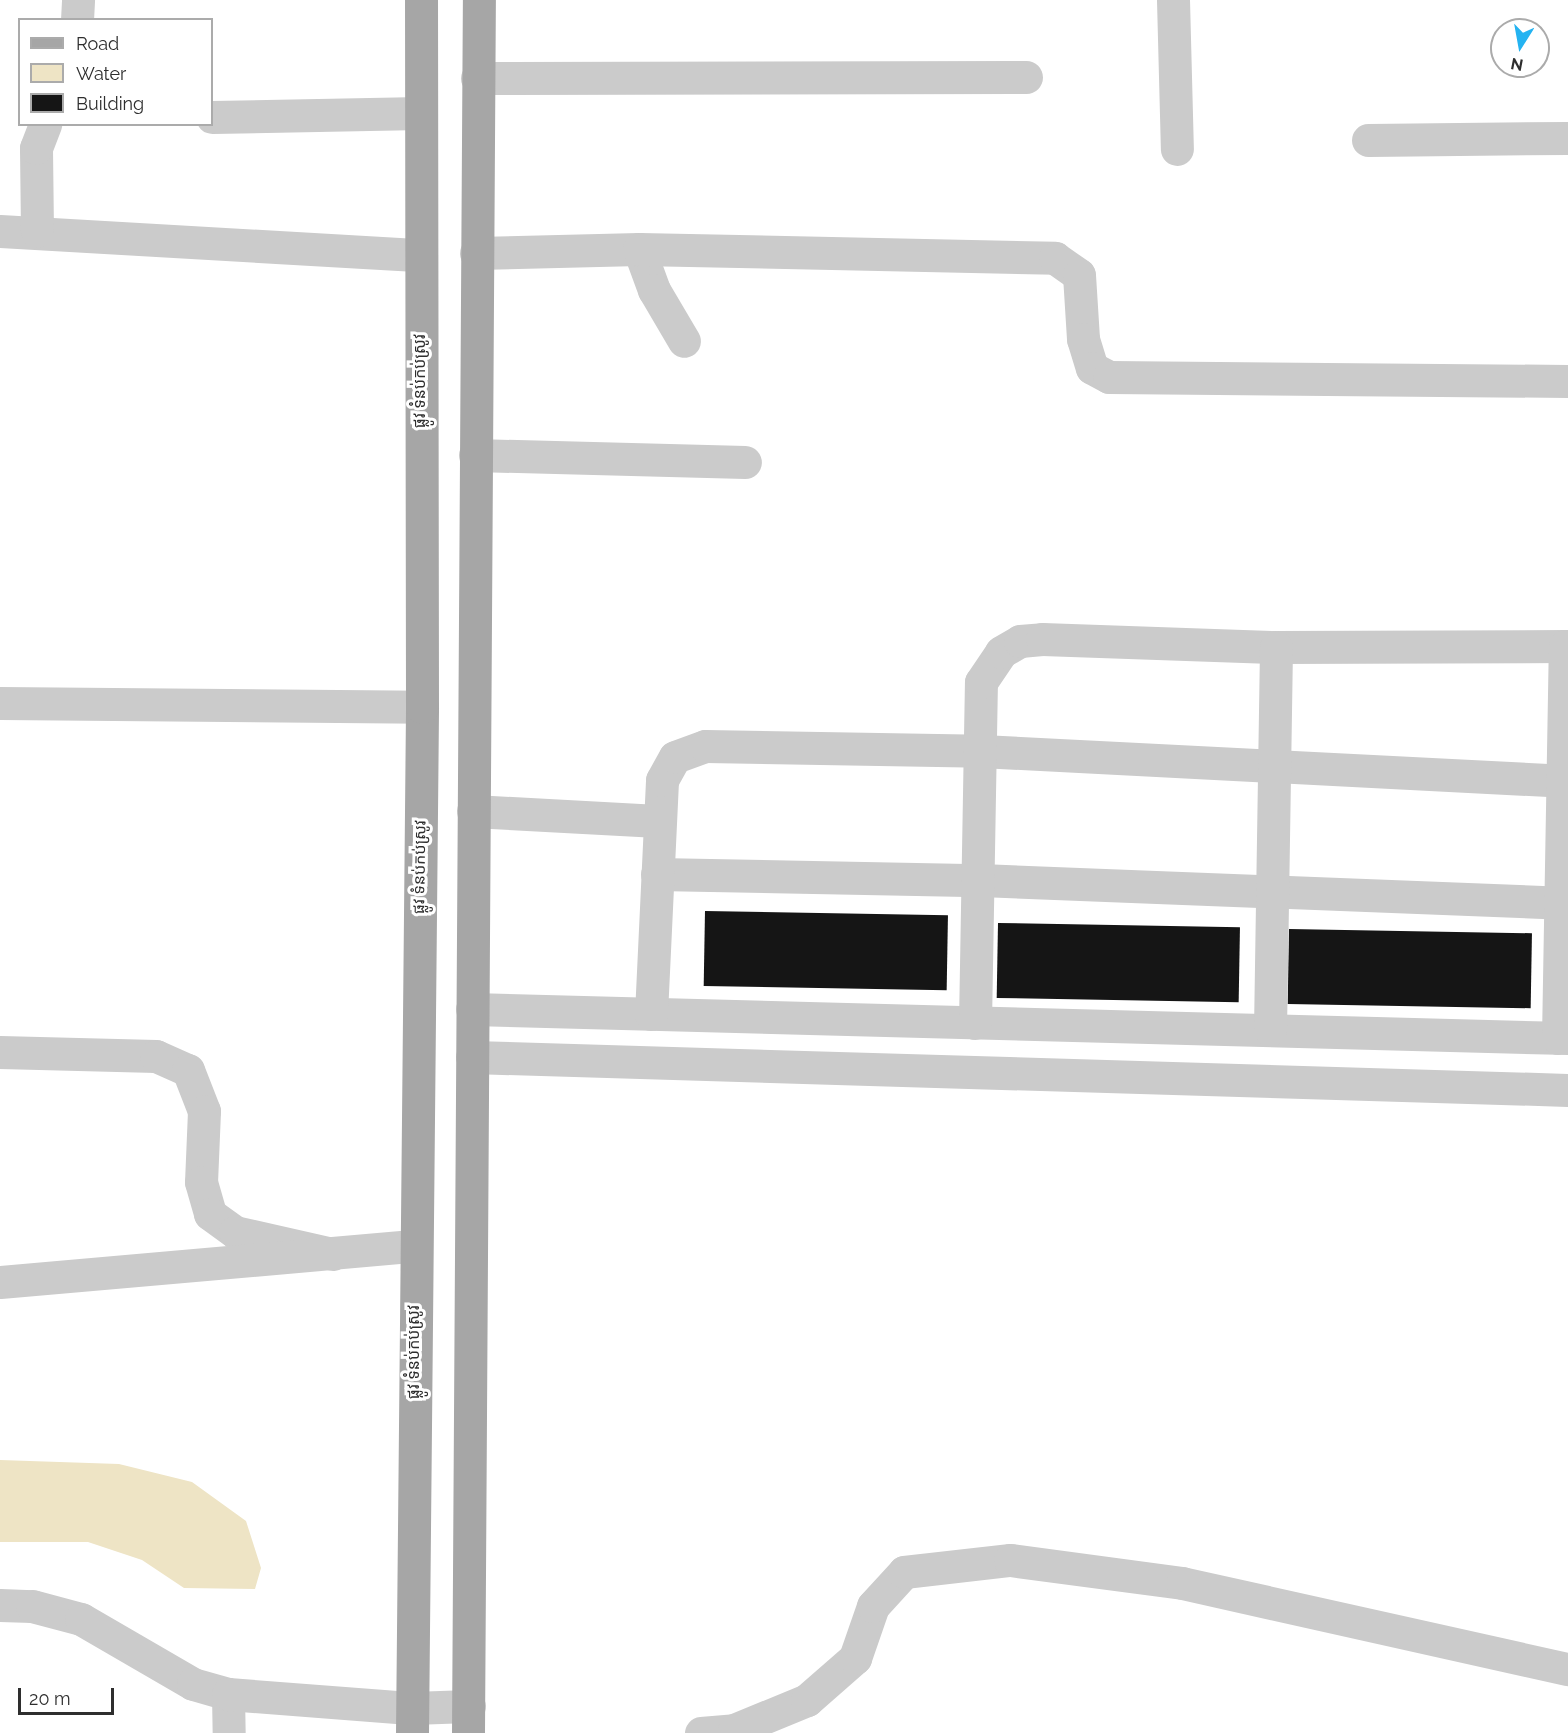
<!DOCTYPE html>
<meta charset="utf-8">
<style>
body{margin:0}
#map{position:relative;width:1568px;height:1733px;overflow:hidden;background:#fff;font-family:Raleway,"Noto Sans Khmer",sans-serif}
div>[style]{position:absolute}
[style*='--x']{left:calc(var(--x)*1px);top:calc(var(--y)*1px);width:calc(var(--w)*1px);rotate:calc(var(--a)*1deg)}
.water>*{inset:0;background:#eee4c5}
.building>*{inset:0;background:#151515;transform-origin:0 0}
.minor>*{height:33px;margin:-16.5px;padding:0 16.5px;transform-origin:16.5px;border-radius:16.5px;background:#cbcbcb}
.major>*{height:33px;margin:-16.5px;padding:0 16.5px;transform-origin:16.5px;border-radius:16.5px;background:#a6a6a6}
span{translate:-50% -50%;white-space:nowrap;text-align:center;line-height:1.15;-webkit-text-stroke:6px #fff;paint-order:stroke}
.street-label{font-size:16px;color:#2e2e2e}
.legend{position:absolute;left:18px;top:18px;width:195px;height:108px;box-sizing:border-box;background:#fff;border:2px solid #ababab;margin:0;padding:8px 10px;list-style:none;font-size:18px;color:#2e2e2e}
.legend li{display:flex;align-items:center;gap:12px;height:30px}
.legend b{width:30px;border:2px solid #ababab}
.north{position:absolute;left:1490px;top:18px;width:60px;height:60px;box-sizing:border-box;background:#fff;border:2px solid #ababab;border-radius:50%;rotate:191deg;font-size:16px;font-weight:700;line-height:24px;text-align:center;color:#2e2e2e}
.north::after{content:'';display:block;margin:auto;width:21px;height:27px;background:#24b3f1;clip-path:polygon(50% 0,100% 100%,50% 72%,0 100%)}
.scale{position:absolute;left:18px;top:1688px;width:96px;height:27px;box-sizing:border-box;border:3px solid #2e2e2e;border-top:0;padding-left:8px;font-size:18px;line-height:21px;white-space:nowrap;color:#2e2e2e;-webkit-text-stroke:4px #fff;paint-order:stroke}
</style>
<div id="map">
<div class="water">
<i style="clip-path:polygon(0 1460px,119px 1464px,192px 1482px,246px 1521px,261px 1568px,255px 1589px,184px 1588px,142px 1560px,88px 1542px,0 1542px)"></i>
</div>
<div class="building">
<i style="left:705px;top:911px;width:243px;height:75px;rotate:1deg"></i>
<i style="left:998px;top:923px;width:242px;height:75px;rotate:1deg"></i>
<i style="left:1289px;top:929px;width:243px;height:75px;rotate:1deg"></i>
</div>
<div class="minor">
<i style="--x:1173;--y:0;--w:149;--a:88.5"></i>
<i style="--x:77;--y:20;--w:20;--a:-87"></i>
<i style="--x:477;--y:78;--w:549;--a:-0.1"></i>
<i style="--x:212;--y:117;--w:209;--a:-1.1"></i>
<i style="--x:1368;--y:140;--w:200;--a:-0.6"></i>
<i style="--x:0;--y:231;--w:421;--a:3.3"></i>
<i style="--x:37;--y:231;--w:83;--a:-90.7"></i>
<i style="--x:36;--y:148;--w:26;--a:-69"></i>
<i style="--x:639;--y:249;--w:44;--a:69.9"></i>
<i style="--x:654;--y:290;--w:59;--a:59.5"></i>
<i style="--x:476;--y:253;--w:163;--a:-1.4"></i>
<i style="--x:639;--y:249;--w:416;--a:1.2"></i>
<i style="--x:1055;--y:258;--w:29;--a:35"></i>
<i style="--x:1079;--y:275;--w:64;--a:86.4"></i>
<i style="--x:1083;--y:339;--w:30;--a:73"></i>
<i style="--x:1092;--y:368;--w:19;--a:28"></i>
<i style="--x:1109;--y:377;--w:459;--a:0.5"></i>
<i style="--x:475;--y:455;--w:270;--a:1.5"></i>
<i style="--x:0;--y:703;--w:422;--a:0.5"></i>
<i style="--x:473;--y:811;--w:185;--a:3.1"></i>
<i style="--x:657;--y:874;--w:323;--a:1.1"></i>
<i style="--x:980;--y:880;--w:588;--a:2.24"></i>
<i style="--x:472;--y:1009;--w:1096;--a:1.52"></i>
<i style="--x:651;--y:1014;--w:234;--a:-87.3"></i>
<i style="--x:662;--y:780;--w:26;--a:-61"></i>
<i style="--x:675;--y:757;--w:32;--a:-20"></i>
<i style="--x:705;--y:746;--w:276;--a:1"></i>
<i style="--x:981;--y:751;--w:588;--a:2.93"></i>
<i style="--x:975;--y:1023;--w:341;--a:-89"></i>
<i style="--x:981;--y:682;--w:36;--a:-56"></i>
<i style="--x:1001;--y:652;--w:22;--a:-30"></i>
<i style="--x:1020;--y:641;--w:22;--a:-5"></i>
<i style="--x:1042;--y:639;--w:234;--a:2"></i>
<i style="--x:1276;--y:647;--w:292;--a:-0.2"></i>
<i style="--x:1270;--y:1030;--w:383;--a:-89.1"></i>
<i style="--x:1558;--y:1038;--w:392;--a:-89"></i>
<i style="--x:0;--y:1052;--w:156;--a:1.5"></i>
<i style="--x:156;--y:1056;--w:35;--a:24"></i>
<i style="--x:188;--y:1070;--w:44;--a:68.7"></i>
<i style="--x:204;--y:1111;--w:71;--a:92.4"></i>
<i style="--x:201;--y:1182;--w:33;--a:74"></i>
<i style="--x:210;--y:1214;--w:31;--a:36"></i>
<i style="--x:235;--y:1232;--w:100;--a:12.7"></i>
<i style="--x:472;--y:1057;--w:1096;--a:1.72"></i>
<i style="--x:0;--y:1282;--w:417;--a:-5"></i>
<i style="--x:0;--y:1605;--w:32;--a:2"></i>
<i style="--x:32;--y:1606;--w:51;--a:14.9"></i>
<i style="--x:81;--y:1619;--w:129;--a:30.1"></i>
<i style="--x:193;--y:1684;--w:36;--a:16"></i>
<i style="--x:228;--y:1694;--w:39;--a:89"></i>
<i style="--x:228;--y:1694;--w:185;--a:4.4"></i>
<i style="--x:412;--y:1708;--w:57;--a:-2"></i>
<i style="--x:701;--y:1733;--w:33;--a:-5"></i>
<i style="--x:734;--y:1730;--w:79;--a:-22.3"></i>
<i style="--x:807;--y:1700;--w:64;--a:-41.2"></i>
<i style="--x:855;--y:1658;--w:55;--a:-70.9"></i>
<i style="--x:873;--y:1606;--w:46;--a:-47.6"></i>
<i style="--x:904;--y:1572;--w:107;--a:-6.5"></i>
<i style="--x:1010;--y:1560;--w:174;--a:7.6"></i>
<i style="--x:1182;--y:1583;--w:395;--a:12.6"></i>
</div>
<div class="major">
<i style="--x:412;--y:1733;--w:1026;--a:-89.44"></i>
<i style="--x:422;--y:707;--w:707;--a:-90.08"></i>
<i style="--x:468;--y:1733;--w:1733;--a:-89.64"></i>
</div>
<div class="street-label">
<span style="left:420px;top:381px;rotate:-90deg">ផ្លូវ ទំនប់កប់ស្រូវ</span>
<span style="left:420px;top:867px;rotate:-89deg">ផ្លូវ ទំនប់កប់ស្រូវ</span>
<span style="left:414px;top:1352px;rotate:-90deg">ផ្លូវ ទំនប់កប់ស្រូវ</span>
</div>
<ul class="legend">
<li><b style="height:8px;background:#a6a6a6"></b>Road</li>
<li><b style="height:16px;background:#eee4c5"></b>Water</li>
<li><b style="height:16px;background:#151515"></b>Building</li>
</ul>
<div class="north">N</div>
<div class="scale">20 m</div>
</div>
